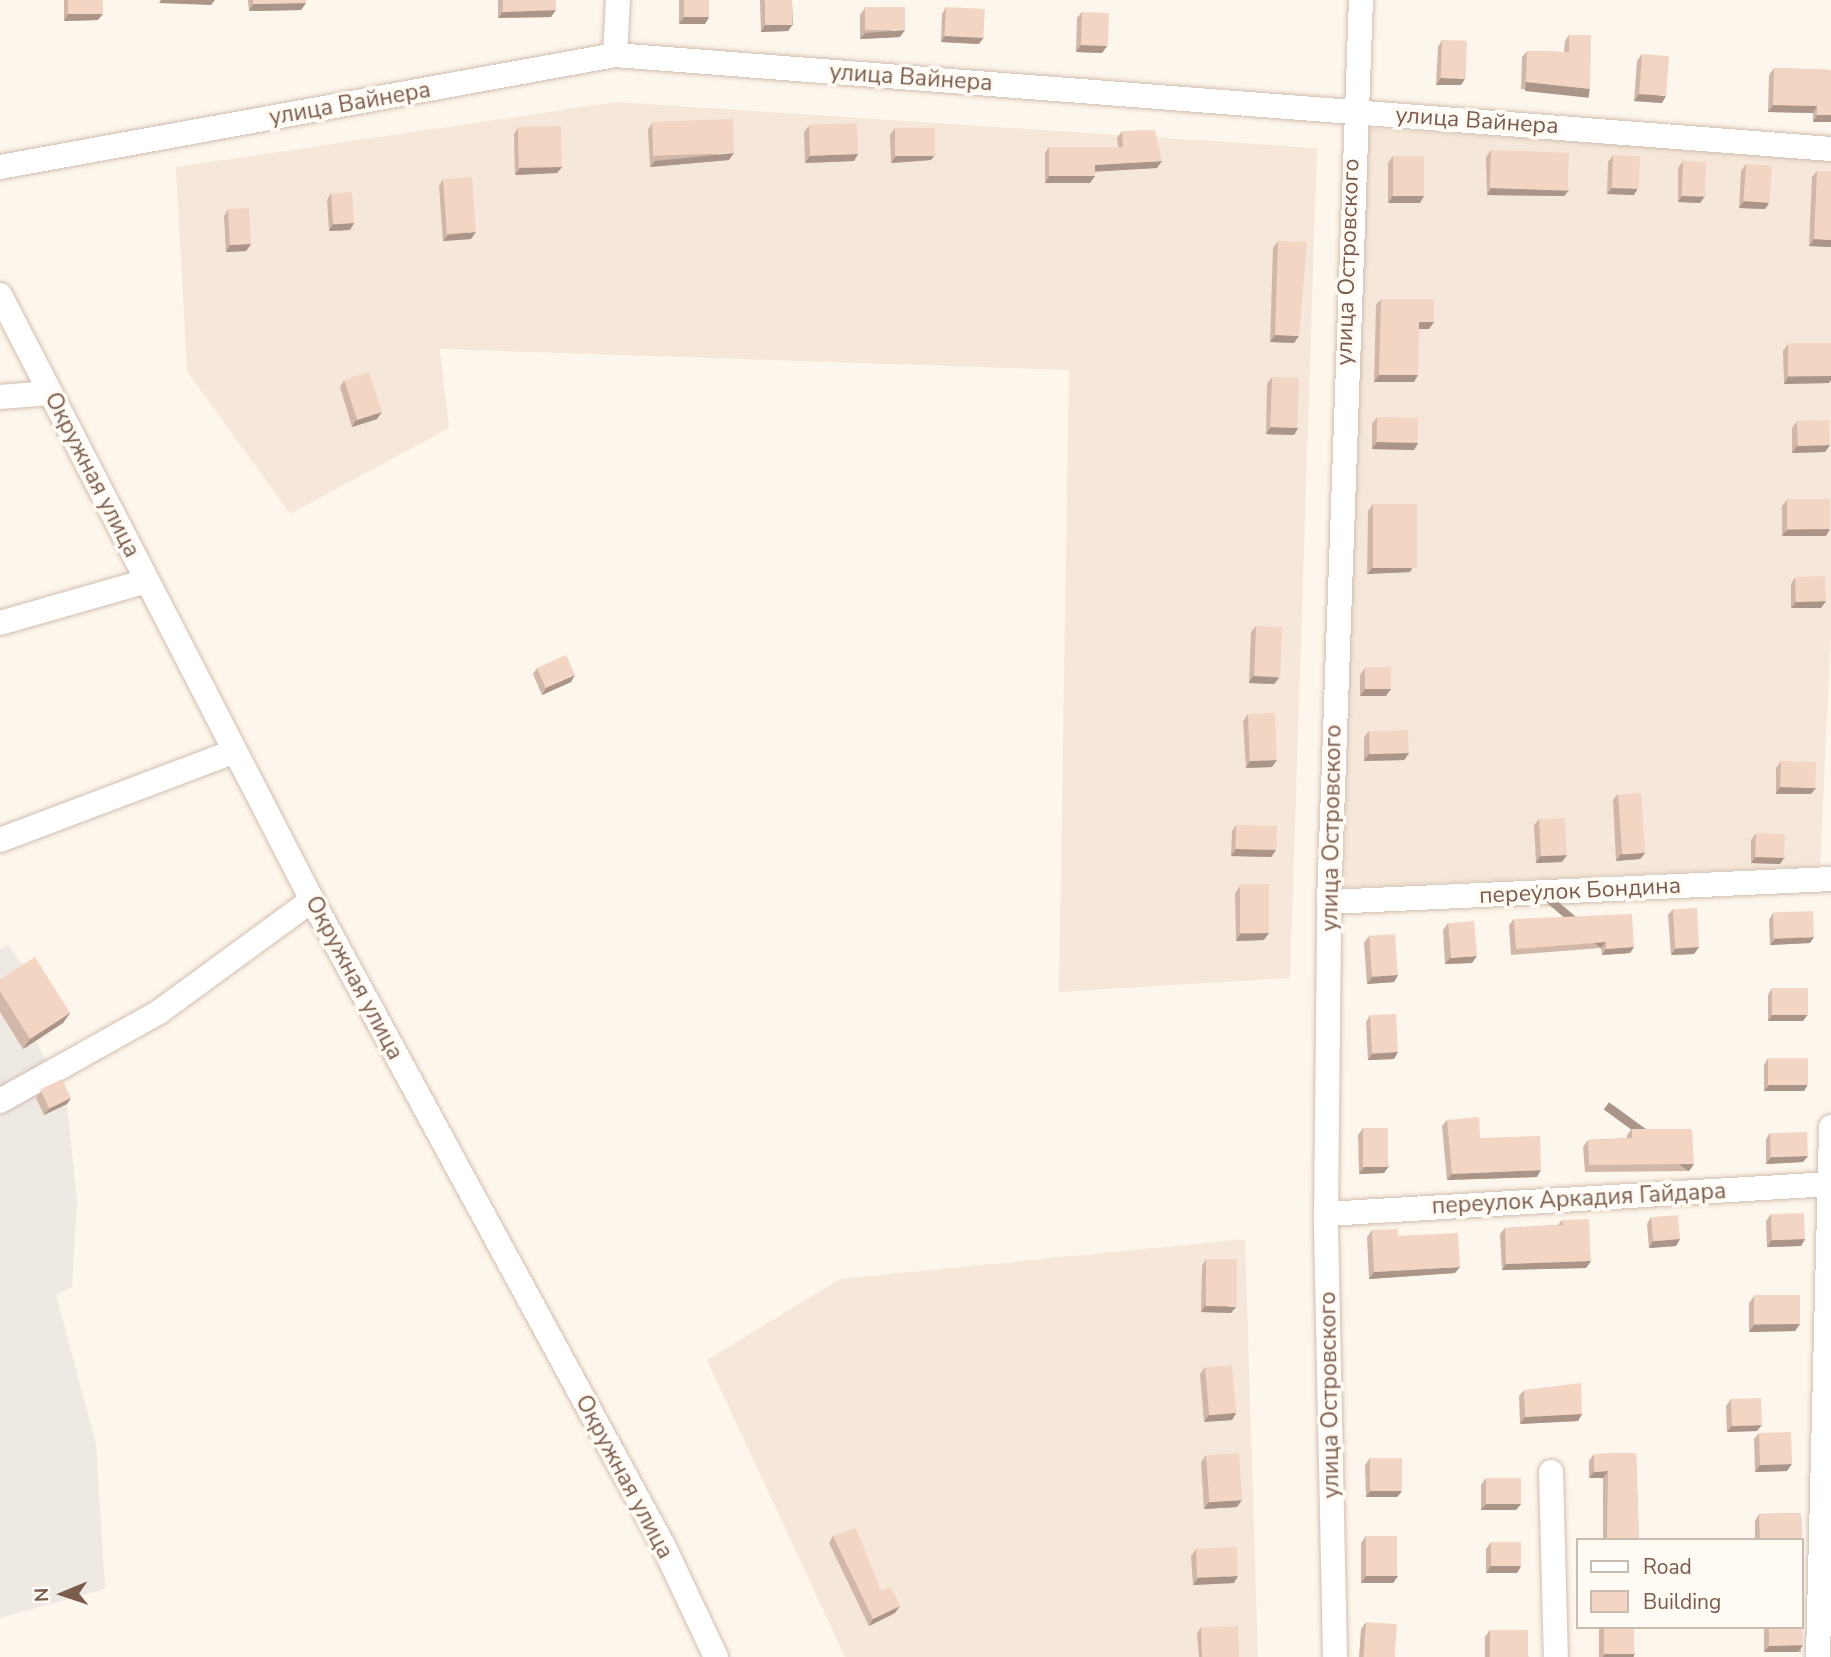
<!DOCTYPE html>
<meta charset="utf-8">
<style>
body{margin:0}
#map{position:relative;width:1831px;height:1657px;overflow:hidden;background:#fdf6ec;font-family:"Nunito Sans",sans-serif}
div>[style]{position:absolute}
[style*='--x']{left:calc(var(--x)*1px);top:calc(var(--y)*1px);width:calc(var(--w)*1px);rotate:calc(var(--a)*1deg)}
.residential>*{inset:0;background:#f5e8da}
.industrial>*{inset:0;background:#efe9e4}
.roads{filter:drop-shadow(0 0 2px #d1beb0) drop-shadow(0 0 2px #d1beb0)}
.minor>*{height:24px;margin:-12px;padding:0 12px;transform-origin:12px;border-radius:12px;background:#fff}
.wall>*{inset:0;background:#d1b7a8;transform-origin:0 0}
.shaded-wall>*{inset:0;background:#aa9588;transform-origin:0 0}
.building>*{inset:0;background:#f3d5c3;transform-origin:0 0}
span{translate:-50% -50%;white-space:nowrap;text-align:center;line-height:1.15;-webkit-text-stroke:7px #fffaf3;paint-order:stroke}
.street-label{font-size:23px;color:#7a5c4d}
.legend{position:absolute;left:1576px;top:1538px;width:228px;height:91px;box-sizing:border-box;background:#fffaf3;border:2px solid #cabbb1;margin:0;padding:9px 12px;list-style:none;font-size:21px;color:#7a5c4d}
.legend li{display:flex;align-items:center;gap:14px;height:35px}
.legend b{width:35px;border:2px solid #cabbb1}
.north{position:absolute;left:28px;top:1559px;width:70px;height:70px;-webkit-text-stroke:5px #fffaf3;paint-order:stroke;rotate:268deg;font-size:19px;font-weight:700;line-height:28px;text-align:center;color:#7a5c4d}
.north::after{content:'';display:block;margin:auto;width:24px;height:32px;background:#7a5c4d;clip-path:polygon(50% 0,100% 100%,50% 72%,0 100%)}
</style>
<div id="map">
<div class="residential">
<i style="clip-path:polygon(616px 102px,1317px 148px,1290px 978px,1059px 992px,1069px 370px,440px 349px,449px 428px,290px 514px,187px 371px,176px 167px)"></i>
<i style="clip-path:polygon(1363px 128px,1831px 157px,1831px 633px,1820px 866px,1344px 887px)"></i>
<i style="clip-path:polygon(1245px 1239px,1258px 1657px,845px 1657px,707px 1360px,840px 1279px)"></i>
</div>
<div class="industrial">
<i style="clip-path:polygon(8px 945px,63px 1023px,36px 1041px,67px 1104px,77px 1201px,72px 1287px,56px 1295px,96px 1444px,105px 1589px,0 1618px,0 949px)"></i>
</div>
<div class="roads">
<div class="minor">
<i style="--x:615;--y:55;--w:55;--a:-86.9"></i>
<i style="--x:0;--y:167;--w:625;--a:-10.32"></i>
<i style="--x:615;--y:55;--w:1220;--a:4.42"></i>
<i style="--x:0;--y:295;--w:681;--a:62.72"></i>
<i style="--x:312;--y:900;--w:734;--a:61.45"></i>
<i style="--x:663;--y:1545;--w:124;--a:64.7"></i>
<i style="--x:0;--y:397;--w:49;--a:-4.7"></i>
<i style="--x:0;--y:623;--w:152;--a:-16"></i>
<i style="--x:0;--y:840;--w:251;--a:-20.7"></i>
<i style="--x:1329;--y:902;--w:503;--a:-2.62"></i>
<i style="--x:0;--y:1101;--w:182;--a:-29.2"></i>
<i style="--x:159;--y:1012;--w:190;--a:-36.2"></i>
<i style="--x:1326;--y:1214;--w:506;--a:-3.4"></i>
<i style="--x:1551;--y:1472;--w:185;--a:88.5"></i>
<i style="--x:1335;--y:1657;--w:443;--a:-91.2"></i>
<i style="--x:1326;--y:1214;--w:312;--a:-89.4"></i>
<i style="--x:1329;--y:902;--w:903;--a:-87.97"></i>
<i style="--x:1818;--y:1657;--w:530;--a:-88.59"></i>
</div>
</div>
<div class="wall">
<i style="clip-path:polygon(64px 0,103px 0,98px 20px,64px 21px)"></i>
<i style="clip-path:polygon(248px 0,306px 0,306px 3px,301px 10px,249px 11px)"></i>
<i style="clip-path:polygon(498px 0,556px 0,551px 17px,498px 18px)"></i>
<i style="clip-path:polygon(679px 0,709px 0,709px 17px,705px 24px,679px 24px)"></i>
<i style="clip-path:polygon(760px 0,792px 0,793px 24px,788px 31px,761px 32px)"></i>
<i style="clip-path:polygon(946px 7px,979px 44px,941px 42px,942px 14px)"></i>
<i style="clip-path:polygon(865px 8px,900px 37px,860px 39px,860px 15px)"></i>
<i style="clip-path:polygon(1082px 12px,1107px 46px,1102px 53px,1076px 52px,1077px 18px)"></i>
<i style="clip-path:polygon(1569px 35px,1590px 89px,1586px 96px,1521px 89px,1522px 57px,1527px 51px,1564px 52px,1565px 41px)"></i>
<i style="clip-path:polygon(1442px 40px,1461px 85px,1436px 85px,1438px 47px)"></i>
<i style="clip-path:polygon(1642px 54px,1662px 103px,1634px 101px,1637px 61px)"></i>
<i style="clip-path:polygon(1774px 68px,1831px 70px,1831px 122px,1813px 122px,1813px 113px,1768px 112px,1769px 75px)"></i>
<i style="clip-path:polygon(652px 123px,729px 160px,650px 167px,648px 130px)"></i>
<i style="clip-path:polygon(809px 126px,858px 154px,854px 161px,805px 163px,804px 132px)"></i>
<i style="clip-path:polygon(518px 128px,562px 167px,557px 173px,515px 175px,514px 134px)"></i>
<i style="clip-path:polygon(895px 128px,931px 160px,891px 163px,890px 135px)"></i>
<i style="clip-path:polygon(1122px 131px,1157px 168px,1095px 171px,1095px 176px,1090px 183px,1045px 183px,1045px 153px,1049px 147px,1118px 147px,1117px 138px)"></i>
<i style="clip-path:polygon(1491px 150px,1569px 190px,1564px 196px,1487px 195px,1486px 157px)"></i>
<i style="clip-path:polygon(1613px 155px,1634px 195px,1607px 194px,1608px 162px)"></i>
<i style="clip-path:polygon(1393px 156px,1420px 203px,1388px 203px,1388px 163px)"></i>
<i style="clip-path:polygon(1683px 161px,1705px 196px,1700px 203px,1678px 202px,1678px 168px)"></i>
<i style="clip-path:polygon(1746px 164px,1769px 203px,1765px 209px,1739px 208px,1741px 171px)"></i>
<i style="clip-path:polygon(1817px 171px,1831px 171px,1831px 247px,1809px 246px,1812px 177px)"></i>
<i style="clip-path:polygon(443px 179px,471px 239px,443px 241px,439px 186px)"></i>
<i style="clip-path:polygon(331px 193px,354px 223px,350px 230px,329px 231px,327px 200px)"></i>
<i style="clip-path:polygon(228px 209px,251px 244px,246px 251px,226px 252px,224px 216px)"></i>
<i style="clip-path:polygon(1278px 241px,1294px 343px,1270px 342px,1273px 248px)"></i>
<i style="clip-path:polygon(1381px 299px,1434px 322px,1429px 329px,1419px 329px,1414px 382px,1374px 382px,1376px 305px)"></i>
<i style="clip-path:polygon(1831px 343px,1831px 380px,1829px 383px,1784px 384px,1783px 351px,1788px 344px)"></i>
<i style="clip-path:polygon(1272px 377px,1298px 428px,1294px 435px,1266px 434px,1267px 384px)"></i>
<i style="clip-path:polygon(344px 380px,377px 419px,352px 427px,340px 387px)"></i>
<i style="clip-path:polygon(1377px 417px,1418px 443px,1414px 450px,1372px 449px,1372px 424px)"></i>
<i style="clip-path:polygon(1797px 421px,1825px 452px,1792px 453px,1792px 428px)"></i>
<i style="clip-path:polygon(1787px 500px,1826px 536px,1782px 536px,1782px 506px)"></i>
<i style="clip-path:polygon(1373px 504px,1410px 572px,1367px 574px,1368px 511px)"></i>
<i style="clip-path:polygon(1795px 577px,1821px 608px,1791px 608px,1791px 584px)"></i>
<i style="clip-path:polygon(1256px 626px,1279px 678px,1274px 684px,1249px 683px,1251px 632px)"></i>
<i style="clip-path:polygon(537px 668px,571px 682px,542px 695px,533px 674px)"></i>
<i style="clip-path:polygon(1365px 668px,1386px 696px,1360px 696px,1360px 675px)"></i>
<i style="clip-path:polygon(1248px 714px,1272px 767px,1246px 768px,1243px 721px)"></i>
<i style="clip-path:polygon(1369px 731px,1409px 753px,1404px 760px,1364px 761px,1364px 737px)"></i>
<i style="clip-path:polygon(1781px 761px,1811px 794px,1776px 794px,1776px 768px)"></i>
<i style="clip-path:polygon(1618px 794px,1645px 853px,1640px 859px,1616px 861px,1613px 800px)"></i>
<i style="clip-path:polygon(1539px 819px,1562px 862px,1536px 863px,1534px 825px)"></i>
<i style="clip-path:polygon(1236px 825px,1276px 850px,1271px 857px,1231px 856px,1232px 831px)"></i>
<i style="clip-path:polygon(1756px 833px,1780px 864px,1751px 863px,1751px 840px)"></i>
<i style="clip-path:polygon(1240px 886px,1264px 940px,1236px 941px,1235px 893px)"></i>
<i style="clip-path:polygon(1673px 909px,1699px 947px,1694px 954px,1671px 955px,1668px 915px)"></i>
<i style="clip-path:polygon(1773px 913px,1810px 943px,1770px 945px,1769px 920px)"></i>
<i style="clip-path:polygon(1514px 919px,1634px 947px,1630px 953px,1602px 955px,1601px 948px,1511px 955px,1509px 925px)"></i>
<i style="clip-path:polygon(1448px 923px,1472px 963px,1445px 964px,1443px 930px)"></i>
<i style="clip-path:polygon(1369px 936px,1398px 975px,1394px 982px,1367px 984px,1364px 943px)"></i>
<i style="clip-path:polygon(0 979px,70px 1013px,63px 1023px,23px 1049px,0 1012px)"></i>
<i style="clip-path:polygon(1772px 988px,1808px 1014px,1803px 1021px,1768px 1021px,1768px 995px)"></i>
<i style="clip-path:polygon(1370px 1015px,1398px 1052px,1394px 1059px,1368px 1060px,1366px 1022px)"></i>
<i style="clip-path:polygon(1768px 1058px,1808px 1084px,1804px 1091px,1764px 1091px,1764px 1065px)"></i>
<i style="clip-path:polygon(41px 1091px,71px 1098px,67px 1104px,44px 1115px,36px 1098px)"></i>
<i style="clip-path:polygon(1447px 1120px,1480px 1138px,1537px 1177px,1447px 1180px,1442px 1126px)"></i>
<i style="clip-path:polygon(1363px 1128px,1389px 1166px,1384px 1173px,1359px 1174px,1358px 1135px)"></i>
<i style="clip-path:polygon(1632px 1129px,1694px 1164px,1689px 1171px,1585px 1172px,1583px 1147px,1588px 1140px,1627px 1138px,1627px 1135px)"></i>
<i style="clip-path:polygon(1770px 1133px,1808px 1156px,1803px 1162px,1766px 1164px,1766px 1139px)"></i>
<i style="clip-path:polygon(1771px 1214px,1805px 1239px,1801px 1246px,1767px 1247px,1766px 1221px)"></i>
<i style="clip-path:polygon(1651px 1217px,1680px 1239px,1676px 1246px,1649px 1248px,1647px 1224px)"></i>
<i style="clip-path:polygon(1562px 1220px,1591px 1261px,1586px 1268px,1502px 1270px,1500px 1234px,1505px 1228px,1558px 1225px)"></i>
<i style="clip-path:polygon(1372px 1230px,1398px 1236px,1455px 1273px,1369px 1279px,1367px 1237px)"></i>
<i style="clip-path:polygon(1206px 1259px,1231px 1313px,1201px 1312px,1202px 1266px)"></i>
<i style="clip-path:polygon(1754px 1296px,1800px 1324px,1795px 1331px,1749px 1332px,1749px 1303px)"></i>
<i style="clip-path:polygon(1205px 1367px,1236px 1413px,1232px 1420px,1204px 1422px,1200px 1374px)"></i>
<i style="clip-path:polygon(1524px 1390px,1582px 1414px,1578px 1421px,1520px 1424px,1519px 1396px)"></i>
<i style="clip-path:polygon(1731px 1399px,1757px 1431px,1727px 1432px,1726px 1406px)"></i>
<i style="clip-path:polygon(1759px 1433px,1787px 1471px,1755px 1472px,1754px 1439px)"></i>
<i style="clip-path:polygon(1636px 1453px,1639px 1540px,1603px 1540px,1603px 1478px,1589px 1478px,1589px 1461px,1594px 1454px)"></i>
<i style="clip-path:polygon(1206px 1455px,1237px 1507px,1204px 1509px,1201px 1462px)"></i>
<i style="clip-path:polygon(1370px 1458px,1402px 1491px,1397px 1497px,1366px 1497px,1365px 1465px)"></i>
<i style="clip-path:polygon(1486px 1478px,1521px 1504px,1516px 1510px,1481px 1510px,1481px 1485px)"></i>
<i style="clip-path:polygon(1801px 1513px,1802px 1541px,1801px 1541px,1801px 1540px,1755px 1540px,1755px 1521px,1759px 1514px)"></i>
<i style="clip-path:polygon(833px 1536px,881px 1591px,895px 1613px,869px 1626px,829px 1543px)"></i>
<i style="clip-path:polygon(1366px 1536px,1398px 1576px,1393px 1583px,1361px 1583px,1361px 1543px)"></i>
<i style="clip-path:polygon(1491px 1542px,1521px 1566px,1517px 1573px,1486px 1573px,1486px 1549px)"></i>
<i style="clip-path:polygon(1196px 1549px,1234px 1583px,1193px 1585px,1191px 1556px)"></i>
<i style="clip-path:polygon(1366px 1622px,1395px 1657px,1359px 1657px,1361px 1629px)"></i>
<i style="clip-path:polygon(1201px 1627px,1239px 1657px,1199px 1657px,1197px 1634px)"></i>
<i style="left:1599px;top:1627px;width:35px;height:30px"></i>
<i style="left:1764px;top:1627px;width:37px;height:25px"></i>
<i style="clip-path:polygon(1490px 1630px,1529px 1657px,1485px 1657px,1485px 1637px)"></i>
</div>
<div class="shaded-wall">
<i style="clip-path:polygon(161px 0,215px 0,211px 5px,159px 3px)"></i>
<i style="clip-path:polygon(306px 3px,301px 10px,249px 11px,253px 4px)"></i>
<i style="clip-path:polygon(556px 10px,551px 17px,498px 18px,503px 12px)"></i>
<i style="clip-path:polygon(68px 14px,103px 14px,98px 20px,64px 21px)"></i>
<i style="clip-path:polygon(684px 17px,709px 17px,705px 24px,679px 24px)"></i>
<i style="clip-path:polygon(793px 24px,788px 31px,761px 32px,765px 25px)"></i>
<i style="clip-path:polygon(905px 30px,900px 37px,860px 39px,865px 33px)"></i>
<i style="clip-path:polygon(945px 36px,984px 37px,979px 44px,941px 42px)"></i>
<i style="clip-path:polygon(1081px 45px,1107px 46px,1102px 53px,1076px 52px)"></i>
<i style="clip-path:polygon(1441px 78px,1465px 79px,1461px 85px,1436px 85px)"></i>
<i style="left:1526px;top:82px;width:64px;height:9px;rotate:6deg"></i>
<i style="clip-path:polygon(1639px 94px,1666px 96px,1662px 103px,1634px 101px)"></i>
<i style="clip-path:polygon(1773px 105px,1817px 106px,1813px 113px,1768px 112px)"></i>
<i style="clip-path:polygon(1817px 115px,1831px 115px,1831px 122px,1813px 122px)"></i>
<i style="clip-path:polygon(734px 153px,729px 160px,650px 167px,655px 161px)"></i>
<i style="clip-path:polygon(858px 154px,854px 161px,805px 163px,810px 156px)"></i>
<i style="clip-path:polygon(936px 154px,931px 160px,891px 163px,896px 156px)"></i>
<i style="clip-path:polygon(1162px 161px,1157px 168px,1090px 172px,1095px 165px)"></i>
<i style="clip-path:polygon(562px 167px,557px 173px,515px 175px,520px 168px)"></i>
<i style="clip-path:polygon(1049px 176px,1095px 176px,1090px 183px,1045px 183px)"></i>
<i style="clip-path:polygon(1491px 188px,1569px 190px,1564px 196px,1487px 195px)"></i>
<i style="clip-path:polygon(1612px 188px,1638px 188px,1634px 195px,1607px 194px)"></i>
<i style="clip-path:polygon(1393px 196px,1424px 196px,1420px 203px,1388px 203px)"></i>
<i style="clip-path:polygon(1682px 196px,1705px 196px,1700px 203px,1678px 202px)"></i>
<i style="clip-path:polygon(1744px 201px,1769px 203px,1765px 209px,1739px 208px)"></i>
<i style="clip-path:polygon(354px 223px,350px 230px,329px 231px,333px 224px)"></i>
<i style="clip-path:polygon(476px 232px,471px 239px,443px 241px,448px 235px)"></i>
<i style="clip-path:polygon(1814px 239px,1831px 240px,1831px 247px,1809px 246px)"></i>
<i style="clip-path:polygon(251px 244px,246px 251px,226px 252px,230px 245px)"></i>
<i style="clip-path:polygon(1419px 322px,1434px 322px,1429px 329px,1414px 329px)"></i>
<i style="clip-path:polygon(1275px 335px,1299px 336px,1294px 343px,1270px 342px)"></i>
<i style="clip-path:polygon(1379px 375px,1418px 375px,1414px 382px,1374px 382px)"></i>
<i style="clip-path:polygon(1831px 376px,1831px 380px,1829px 383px,1784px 384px,1788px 377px)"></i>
<i style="clip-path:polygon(382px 412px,377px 419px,352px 427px,356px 420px)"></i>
<i style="clip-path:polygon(1271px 427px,1298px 428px,1294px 435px,1266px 434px)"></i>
<i style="clip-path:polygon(1377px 442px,1418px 443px,1414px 450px,1372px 449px)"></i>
<i style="clip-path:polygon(1830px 445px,1825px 452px,1792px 453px,1797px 446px)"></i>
<i style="clip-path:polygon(1830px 529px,1826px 536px,1782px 536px,1787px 530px)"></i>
<i style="clip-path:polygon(1414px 565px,1410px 572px,1367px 574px,1372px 568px)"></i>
<i style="clip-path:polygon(1826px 601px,1821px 608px,1791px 608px,1796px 602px)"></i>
<i style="clip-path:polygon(575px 675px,571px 682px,542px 695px,546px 688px)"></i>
<i style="clip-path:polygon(1253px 676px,1279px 678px,1274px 684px,1249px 683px)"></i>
<i style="clip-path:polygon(1365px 689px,1391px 689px,1386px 696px,1360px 696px)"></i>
<i style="clip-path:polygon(1409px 753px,1404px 760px,1364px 761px,1369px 754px)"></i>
<i style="clip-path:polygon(1277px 760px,1272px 767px,1246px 768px,1250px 761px)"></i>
<i style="clip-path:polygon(1780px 787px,1816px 788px,1811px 794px,1776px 794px)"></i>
<i style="clip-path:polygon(1236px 849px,1276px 850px,1271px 857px,1231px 856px)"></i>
<i style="clip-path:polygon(1645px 853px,1640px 859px,1616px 861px,1621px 854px)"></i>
<i style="clip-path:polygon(1567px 855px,1562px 862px,1536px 863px,1540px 856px)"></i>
<i style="clip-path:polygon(1755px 857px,1785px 857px,1780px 864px,1751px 863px)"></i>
<i style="clip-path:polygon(1269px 933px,1264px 940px,1236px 941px,1240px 934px)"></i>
<i style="clip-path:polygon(1814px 937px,1810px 943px,1770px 945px,1775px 939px)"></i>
<i style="left:1606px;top:942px;width:8px;height:90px;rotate:130deg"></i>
<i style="clip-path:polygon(1634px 947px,1630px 953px,1602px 955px,1606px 949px)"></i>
<i style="clip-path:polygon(1699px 947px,1694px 954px,1671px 955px,1675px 949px)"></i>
<i style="clip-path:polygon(1477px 956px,1472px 963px,1445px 964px,1450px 958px)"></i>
<i style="clip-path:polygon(1398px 975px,1394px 982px,1367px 984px,1372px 977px)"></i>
<i style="clip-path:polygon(70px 1013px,63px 1023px,23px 1049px,30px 1039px)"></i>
<i style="clip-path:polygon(1808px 1014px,1803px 1021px,1768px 1021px,1772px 1015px)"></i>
<i style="clip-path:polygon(1398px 1052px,1394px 1059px,1368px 1060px,1372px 1054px)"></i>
<i style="clip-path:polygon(1808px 1084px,1804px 1091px,1764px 1091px,1769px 1085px)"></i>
<i style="clip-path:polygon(71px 1098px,67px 1104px,44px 1115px,49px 1109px)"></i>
<i style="clip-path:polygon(1808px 1156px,1803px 1162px,1766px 1164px,1771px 1157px)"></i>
<i style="left:1694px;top:1164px;width:9px;height:105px;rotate:126deg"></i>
<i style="clip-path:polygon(1389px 1166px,1384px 1173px,1359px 1174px,1364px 1167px)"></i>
<i style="clip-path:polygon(1541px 1170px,1537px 1177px,1447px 1180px,1452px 1174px)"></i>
<i style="clip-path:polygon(1680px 1239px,1676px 1246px,1649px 1248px,1653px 1241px)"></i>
<i style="clip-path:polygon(1805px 1239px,1801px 1246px,1767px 1247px,1772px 1240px)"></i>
<i style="clip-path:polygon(1591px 1261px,1586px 1268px,1502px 1270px,1506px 1264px)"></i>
<i style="clip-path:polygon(1460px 1267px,1455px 1273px,1369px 1279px,1374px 1272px)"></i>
<i style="clip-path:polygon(1205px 1306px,1236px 1307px,1231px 1313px,1201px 1312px)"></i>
<i style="clip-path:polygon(1800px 1324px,1795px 1331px,1749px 1332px,1754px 1325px)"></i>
<i style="clip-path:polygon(1236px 1413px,1232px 1420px,1204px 1422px,1209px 1415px)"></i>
<i style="clip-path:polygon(1582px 1414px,1578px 1421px,1520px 1424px,1525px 1417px)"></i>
<i style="clip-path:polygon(1762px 1425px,1757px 1431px,1727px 1432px,1732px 1426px)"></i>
<i style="clip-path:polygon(1792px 1464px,1787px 1471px,1755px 1472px,1760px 1465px)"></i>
<i style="clip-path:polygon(1608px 1471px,1603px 1478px,1589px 1478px,1594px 1472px)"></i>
<i style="clip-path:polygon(1370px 1491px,1402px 1491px,1397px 1497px,1366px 1497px)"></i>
<i style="clip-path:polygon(1242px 1500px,1237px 1507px,1204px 1509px,1209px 1502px)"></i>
<i style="clip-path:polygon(1486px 1504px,1521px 1504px,1516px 1510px,1481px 1510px)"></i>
<i style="clip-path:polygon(1491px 1566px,1521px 1566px,1517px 1573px,1486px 1573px)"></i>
<i style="clip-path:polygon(1238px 1576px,1234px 1583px,1193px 1585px,1198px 1578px)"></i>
<i style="clip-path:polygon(1366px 1576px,1398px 1576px,1393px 1583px,1361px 1583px)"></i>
<i style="clip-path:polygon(900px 1606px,895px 1613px,869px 1626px,873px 1619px)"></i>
<i style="clip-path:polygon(1803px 1645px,1798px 1652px,1764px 1652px,1769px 1646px)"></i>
<i style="clip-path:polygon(1635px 1653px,1633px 1657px,1603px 1657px,1605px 1654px)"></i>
</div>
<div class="building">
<i style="left:68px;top:0;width:35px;height:14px"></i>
<i style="clip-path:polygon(253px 0,306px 0,306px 3px,253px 4px)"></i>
<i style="clip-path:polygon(503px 0,556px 0,556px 10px,503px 12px)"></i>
<i style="left:684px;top:0;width:25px;height:17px"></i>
<i style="left:765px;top:0;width:27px;height:25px"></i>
<i style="left:905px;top:7px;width:23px;height:40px;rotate:90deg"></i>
<i style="left:946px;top:7px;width:39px;height:29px;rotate:3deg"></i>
<i style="left:1082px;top:12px;width:27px;height:33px;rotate:2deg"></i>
<i style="clip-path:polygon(1569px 35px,1591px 35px,1590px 89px,1526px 82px,1527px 51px,1569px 52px)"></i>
<i style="left:1442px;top:40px;width:25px;height:38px;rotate:2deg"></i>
<i style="left:1642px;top:54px;width:27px;height:40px;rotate:4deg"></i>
<i style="clip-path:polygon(1774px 68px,1831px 70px,1831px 115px,1817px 115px,1817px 106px,1773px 105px)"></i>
<i style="left:733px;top:119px;width:34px;height:81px;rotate:88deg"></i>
<i style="left:857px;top:123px;width:31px;height:48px;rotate:88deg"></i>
<i style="left:561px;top:126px;width:41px;height:43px;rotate:89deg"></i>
<i style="left:895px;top:128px;width:40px;height:28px"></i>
<i style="clip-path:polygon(1155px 130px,1162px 161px,1095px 165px,1095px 176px,1049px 176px,1049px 147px,1123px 147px,1122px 131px)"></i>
<i style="left:1491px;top:150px;width:78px;height:38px;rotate:2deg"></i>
<i style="left:1613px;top:155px;width:27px;height:33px;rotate:2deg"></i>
<i style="left:1393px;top:156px;width:31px;height:40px"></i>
<i style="left:1683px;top:161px;width:23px;height:35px;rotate:2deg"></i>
<i style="left:1746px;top:164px;width:26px;height:37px;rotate:4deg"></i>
<i style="clip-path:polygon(1817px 171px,1831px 171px,1831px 240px,1814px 239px)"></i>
<i style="left:472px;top:177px;width:55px;height:29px;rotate:86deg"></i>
<i style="left:352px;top:192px;width:31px;height:21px;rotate:86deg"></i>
<i style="left:249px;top:208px;width:36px;height:21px;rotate:87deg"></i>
<i style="clip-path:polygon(1278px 241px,1307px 242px,1299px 336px,1275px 335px)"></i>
<i style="clip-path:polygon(1381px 299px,1434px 299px,1434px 322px,1419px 322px,1418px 375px,1379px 375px)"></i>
<i style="left:1831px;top:343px;width:33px;height:43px;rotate:90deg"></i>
<i style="left:369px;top:372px;width:42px;height:26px;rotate:72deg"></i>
<i style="left:1272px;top:377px;width:27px;height:50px;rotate:2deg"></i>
<i style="left:1377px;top:417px;width:41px;height:25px;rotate:1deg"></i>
<i style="left:1829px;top:420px;width:25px;height:32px;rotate:88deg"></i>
<i style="left:1830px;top:499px;width:30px;height:43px;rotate:90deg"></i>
<i style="left:1373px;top:504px;width:44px;height:64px"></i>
<i style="left:1825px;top:576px;width:25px;height:30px;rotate:88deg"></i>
<i style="left:1256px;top:626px;width:26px;height:50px;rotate:2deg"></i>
<i style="left:566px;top:655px;width:22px;height:32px;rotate:66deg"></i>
<i style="left:1391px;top:667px;width:22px;height:26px;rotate:90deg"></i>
<i style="left:1275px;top:713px;width:47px;height:27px;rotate:88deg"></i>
<i style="left:1408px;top:730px;width:23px;height:39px;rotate:88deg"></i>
<i style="left:1781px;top:761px;width:35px;height:26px;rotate:2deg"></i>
<i style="left:1641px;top:793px;width:60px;height:23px;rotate:86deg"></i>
<i style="left:1565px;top:818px;width:37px;height:26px;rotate:87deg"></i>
<i style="left:1236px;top:825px;width:41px;height:24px;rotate:1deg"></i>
<i style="left:1756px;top:833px;width:29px;height:24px;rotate:2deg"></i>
<i style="left:1269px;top:884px;width:49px;height:29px;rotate:90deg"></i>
<i style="left:1697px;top:908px;width:39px;height:24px;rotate:87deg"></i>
<i style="left:1813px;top:911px;width:26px;height:40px;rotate:88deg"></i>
<i style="clip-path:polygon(1632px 914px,1634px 947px,1606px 949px,1606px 942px,1516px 949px,1514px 919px)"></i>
<i style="left:1474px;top:921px;width:35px;height:26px;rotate:85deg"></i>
<i style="left:1395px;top:934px;width:41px;height:26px;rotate:86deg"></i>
<i style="clip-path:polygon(35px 957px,70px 1013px,30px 1039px,0 991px,0 979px)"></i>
<i style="left:1772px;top:988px;width:36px;height:27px"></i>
<i style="left:1396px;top:1014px;width:38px;height:26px;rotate:87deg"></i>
<i style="left:1768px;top:1058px;width:40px;height:27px"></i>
<i style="left:62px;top:1079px;width:21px;height:24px;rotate:65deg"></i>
<i style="clip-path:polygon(1479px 1117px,1480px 1138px,1540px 1136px,1541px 1170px,1452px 1174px,1447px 1120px)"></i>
<i style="left:1363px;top:1128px;width:25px;height:39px"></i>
<i style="clip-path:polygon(1632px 1129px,1692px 1129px,1694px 1164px,1589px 1165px,1588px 1140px,1632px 1138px)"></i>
<i style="left:1807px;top:1132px;width:24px;height:37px;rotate:88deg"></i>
<i style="left:1804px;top:1213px;width:26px;height:33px;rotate:88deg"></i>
<i style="left:1678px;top:1215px;width:24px;height:27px;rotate:85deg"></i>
<i style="clip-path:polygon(1589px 1219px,1591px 1261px,1506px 1264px,1505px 1228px,1563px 1225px,1562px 1220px)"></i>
<i style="clip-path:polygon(1398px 1229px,1398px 1236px,1458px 1233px,1460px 1267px,1374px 1272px,1372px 1230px)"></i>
<i style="left:1206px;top:1259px;width:31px;height:47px"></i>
<i style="left:1800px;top:1295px;width:29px;height:46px;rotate:90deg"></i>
<i style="left:1232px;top:1365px;width:48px;height:27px;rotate:85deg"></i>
<i style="clip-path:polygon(1581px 1383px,1582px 1414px,1525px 1417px,1524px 1390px)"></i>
<i style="left:1761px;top:1398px;width:27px;height:30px;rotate:88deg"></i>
<i style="left:1791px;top:1432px;width:32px;height:32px;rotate:88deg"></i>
<i style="left:1239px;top:1453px;width:47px;height:33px;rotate:86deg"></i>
<i style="clip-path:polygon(1636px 1453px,1639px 1540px,1607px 1540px,1608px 1471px,1594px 1472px,1594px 1454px)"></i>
<i style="left:1370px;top:1458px;width:32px;height:33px"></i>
<i style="left:1486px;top:1478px;width:35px;height:26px"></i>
<i style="left:1801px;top:1513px;width:28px;height:42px;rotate:88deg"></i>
<i style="clip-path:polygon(856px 1528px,881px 1591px,891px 1587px,900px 1606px,873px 1619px,833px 1536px)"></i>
<i style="left:1366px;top:1536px;width:31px;height:40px"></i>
<i style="left:1491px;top:1542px;width:30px;height:24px"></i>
<i style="left:1237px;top:1547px;width:29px;height:41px;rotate:88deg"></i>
<i style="clip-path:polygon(1802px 1609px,1803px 1645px,1769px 1646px,1769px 1627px,1801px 1627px)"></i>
<i style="left:1366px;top:1622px;width:31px;height:35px;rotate:4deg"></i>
<i style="left:1238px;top:1626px;width:31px;height:37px;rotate:88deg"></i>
<i style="left:1604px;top:1627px;width:30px;height:27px"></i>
<i style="left:1490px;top:1630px;width:38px;height:27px"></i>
</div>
<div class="street-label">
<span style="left:911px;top:78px;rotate:4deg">улица Вайнера</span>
<span style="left:350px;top:104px;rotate:-10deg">улица Вайнера</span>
<span style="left:1477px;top:121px;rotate:4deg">улица Вайнера</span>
<span style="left:1348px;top:262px;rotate:-88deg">улица Островского</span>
<span style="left:92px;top:475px;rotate:63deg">Окружная улица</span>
<span style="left:1332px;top:828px;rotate:-89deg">улица Островского</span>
<span style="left:1580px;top:891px;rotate:-3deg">переулок Бондина</span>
<span style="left:354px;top:978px;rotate:62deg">Окружная улица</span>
<span style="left:1579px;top:1199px;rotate:-3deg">переулок Аркадия Гайдара</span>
<span style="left:1330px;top:1395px;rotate:-91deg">улица Островского</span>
<span style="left:624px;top:1477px;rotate:62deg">Окружная улица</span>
</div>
<ul class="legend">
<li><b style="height:9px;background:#fff"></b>Road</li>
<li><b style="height:19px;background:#f3d5c3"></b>Building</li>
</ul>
<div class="north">N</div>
</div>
